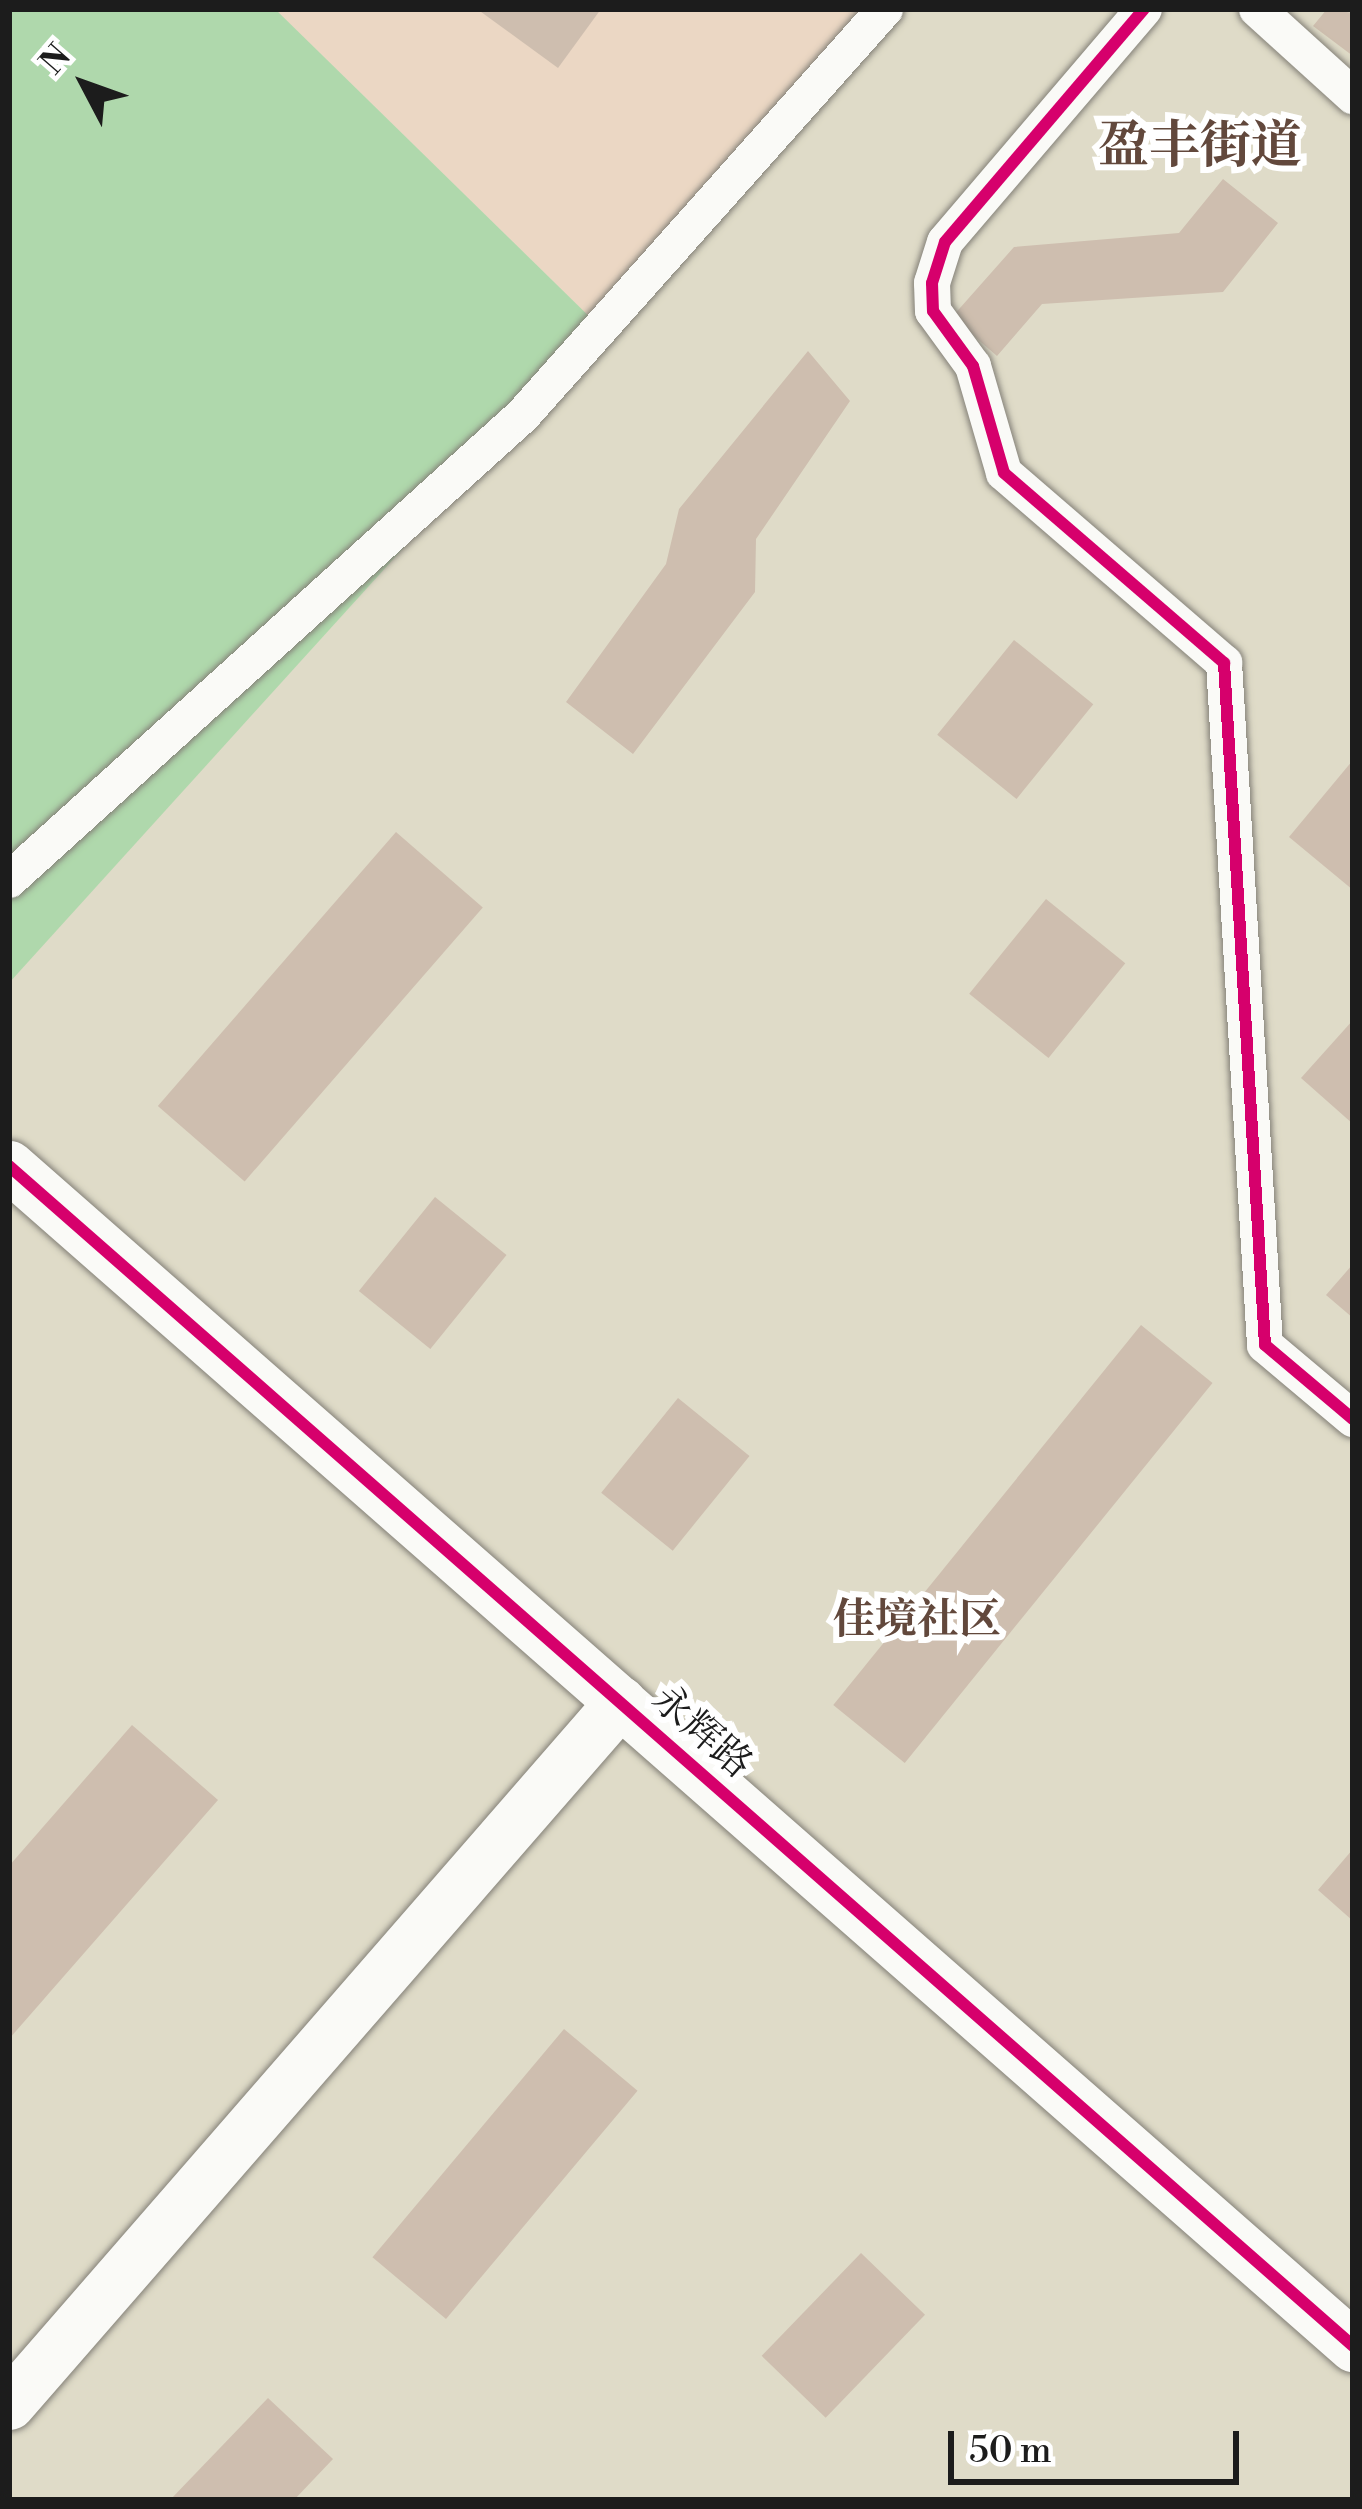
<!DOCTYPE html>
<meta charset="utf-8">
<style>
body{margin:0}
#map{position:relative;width:1362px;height:2509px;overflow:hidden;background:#dfdbc8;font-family:"Libre Bodoni","Noto Serif SC",serif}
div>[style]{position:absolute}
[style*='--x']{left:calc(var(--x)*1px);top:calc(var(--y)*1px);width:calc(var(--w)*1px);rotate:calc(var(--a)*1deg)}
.built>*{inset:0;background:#ebd7c4}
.green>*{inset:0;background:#afd8ac}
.building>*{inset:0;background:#cebeaf;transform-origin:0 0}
.roads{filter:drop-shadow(0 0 3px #848178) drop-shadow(0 0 3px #848178)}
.street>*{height:36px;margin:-18px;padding:0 18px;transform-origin:18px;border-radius:18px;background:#fafaf7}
.secondary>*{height:51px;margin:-25.5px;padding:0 25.5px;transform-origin:25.5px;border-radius:25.5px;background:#fafaf7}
.cycleway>*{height:12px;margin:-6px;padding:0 6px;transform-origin:6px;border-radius:6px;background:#d6006c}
span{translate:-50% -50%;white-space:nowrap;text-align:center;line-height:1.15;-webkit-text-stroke:12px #fff;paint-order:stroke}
.street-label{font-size:39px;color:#1c1c1c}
.neighbourhood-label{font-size:42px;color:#62483c;font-weight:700}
.district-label{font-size:51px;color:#62483c;font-weight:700}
.frame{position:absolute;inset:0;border:12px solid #1c1c1c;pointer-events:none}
.north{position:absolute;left:24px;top:24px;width:120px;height:120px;-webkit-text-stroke:9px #fff;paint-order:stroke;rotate:311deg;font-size:33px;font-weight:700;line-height:48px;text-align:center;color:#1c1c1c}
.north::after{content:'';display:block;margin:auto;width:42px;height:54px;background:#1c1c1c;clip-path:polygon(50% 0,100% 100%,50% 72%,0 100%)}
.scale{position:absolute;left:948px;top:2431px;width:291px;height:54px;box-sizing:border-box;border:6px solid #1c1c1c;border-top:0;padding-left:15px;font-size:36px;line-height:42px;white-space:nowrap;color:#1c1c1c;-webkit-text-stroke:9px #fff;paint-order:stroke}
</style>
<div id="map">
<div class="built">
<i style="clip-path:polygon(275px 9px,867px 9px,602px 329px)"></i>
</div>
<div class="green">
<i style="clip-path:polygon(9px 9px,275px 9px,602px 329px,9px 983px)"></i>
</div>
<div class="building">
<i style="clip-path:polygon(477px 9px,601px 9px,558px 68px)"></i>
<i style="clip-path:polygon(1327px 9px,1353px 13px,1353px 56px,1313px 26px)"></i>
<i style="clip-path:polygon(1223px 179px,1278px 223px,1223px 292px,1042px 304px,997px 356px,952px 317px,1014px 247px,1179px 233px)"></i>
<i style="clip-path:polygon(808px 351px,850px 401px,756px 539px,755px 592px,633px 754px,566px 702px,666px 564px,679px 509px)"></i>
<i style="left:1014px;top:640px;width:102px;height:122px;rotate:39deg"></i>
<i style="clip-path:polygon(1353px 760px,1353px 890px,1289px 837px)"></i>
<i style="left:396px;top:832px;width:115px;height:363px;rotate:41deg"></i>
<i style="left:1046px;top:899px;width:102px;height:122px;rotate:39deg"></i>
<i style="clip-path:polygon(1353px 1020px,1353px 1124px,1301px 1078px)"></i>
<i style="left:435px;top:1197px;width:92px;height:121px;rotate:39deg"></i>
<i style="clip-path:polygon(1353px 1264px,1353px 1318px,1326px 1295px)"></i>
<i style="left:1141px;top:1325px;width:92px;height:489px;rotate:39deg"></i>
<i style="left:678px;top:1398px;width:92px;height:122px;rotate:39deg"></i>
<i style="clip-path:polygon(132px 1725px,218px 1800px,9px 2039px,9px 1866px)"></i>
<i style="clip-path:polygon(1353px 1849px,1353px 1921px,1318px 1890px)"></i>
<i style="left:564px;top:2029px;width:96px;height:298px;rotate:40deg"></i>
<i style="left:861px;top:2253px;width:89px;height:143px;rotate:44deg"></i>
<i style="clip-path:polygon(268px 2398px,333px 2459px,294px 2500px,170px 2500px)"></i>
</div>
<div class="roads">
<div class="street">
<i style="--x:1144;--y:9;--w:306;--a:130.5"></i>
<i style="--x:945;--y:242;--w:43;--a:107.6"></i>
<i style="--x:932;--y:283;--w:28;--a:88"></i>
<i style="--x:933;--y:311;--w:68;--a:54"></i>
<i style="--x:973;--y:366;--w:111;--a:73.8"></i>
<i style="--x:1004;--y:473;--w:291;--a:40.8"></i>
<i style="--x:1224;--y:663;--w:683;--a:86.56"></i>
<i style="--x:1265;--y:1345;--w:115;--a:40.1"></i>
<i style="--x:1257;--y:9;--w:130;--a:42.2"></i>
<i style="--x:9;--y:880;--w:693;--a:-42.13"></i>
<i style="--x:523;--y:415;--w:544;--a:-48.28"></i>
</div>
<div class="secondary">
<i style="--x:9;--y:1166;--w:1789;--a:41.28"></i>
<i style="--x:9;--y:2404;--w:931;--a:-48.96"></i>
</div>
</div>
<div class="cycleway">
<i style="--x:1144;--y:9;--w:306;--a:130.5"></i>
<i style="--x:945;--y:242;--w:43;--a:107.6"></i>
<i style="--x:932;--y:283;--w:28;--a:88"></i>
<i style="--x:933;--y:311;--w:68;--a:54"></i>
<i style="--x:973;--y:366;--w:111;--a:73.8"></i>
<i style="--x:1004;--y:473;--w:291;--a:40.8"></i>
<i style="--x:1224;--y:663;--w:683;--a:86.56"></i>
<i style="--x:1265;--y:1345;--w:115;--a:40.1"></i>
<i style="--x:9;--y:1166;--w:1789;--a:41.28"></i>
</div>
<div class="street-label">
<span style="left:701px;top:1733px;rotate:41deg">永辉路</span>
</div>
<div class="neighbourhood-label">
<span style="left:917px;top:1621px">佳境社区</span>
</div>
<div class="district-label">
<span style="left:1200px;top:147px">盈丰街道</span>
</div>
<div class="frame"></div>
<div class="north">N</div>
<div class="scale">50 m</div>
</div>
